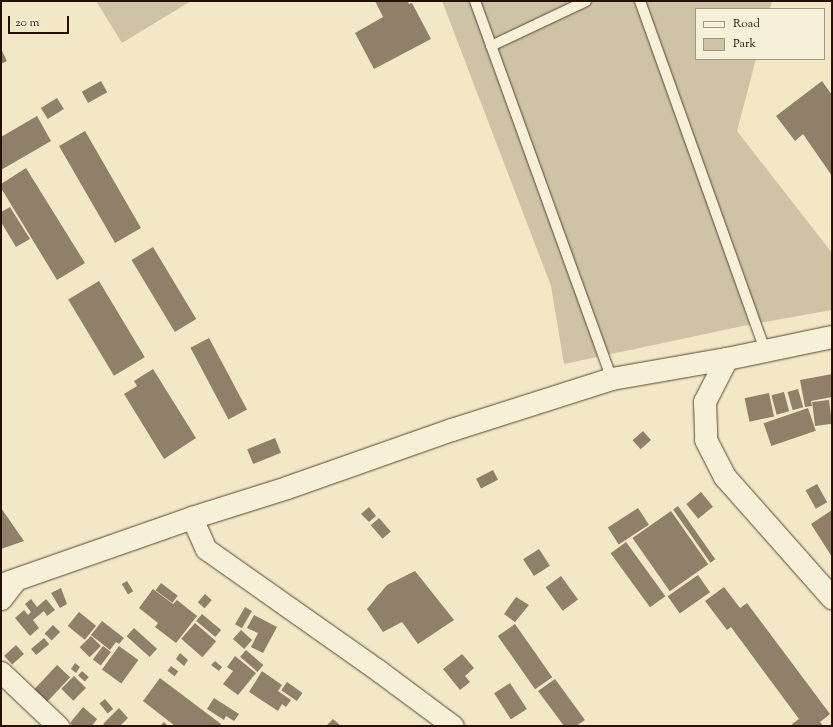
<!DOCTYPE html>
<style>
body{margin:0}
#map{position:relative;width:833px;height:727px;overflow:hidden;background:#f2e8c5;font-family:"Sorts Mill Goudy",serif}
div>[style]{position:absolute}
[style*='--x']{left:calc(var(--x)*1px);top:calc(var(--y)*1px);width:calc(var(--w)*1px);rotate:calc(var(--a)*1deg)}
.green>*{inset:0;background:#cfc3a5}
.building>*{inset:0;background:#90806a;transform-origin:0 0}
.roads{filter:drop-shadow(0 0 1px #594636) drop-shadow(0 0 1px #594636)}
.lane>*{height:10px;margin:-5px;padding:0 5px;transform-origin:5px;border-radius:5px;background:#f7f0d9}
.street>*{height:21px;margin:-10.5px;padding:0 10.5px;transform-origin:10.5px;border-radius:10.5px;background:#f7f0d9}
.secondary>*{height:22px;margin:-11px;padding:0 11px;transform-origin:11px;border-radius:11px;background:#f7f0d9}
span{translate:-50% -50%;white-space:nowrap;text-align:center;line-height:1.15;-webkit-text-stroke:4px #f7f0d9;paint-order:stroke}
.frame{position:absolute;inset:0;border:2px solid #261007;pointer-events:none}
.legend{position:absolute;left:695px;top:8px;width:130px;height:52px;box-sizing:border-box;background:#f7f0d9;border:1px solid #a39685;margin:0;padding:5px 7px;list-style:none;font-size:12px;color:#261007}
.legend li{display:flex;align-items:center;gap:8px;height:20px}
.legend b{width:20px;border:1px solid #a39685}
.scale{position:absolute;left:8px;top:16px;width:61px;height:18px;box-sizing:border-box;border:2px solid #261007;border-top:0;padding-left:5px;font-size:12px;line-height:14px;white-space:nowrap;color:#261007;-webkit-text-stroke:3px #f7f0d9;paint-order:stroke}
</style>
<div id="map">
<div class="green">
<i style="clip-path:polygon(96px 1px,191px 1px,122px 43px)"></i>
<i style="clip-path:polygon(442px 1px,772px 1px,770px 9px,696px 9px,696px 59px,756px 59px,737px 131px,832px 253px,832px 310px,743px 326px,564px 364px,551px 286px)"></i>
</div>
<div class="building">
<i style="clip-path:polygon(375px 1px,408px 1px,409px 4px,412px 3px,431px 39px,374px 69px,355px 33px,383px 17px)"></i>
<i style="clip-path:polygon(1px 49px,7px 61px,1px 64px)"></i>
<i style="left:101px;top:81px;width:13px;height:22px;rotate:61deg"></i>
<i style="clip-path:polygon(822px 81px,832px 95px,832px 176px,803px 134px,795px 141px,776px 116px)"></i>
<i style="left:57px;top:98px;width:13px;height:19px;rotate:58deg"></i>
<i style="clip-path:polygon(37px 116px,51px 141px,1px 170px,1px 137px)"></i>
<i style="left:85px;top:131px;width:112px;height:30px;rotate:60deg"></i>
<i style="clip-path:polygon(26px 168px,85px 263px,57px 280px,1px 188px,1px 184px)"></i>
<i style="clip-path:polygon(10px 207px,30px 239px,16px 247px,1px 222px,1px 212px)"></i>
<i style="left:153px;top:247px;width:84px;height:25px;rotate:59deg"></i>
<i style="left:99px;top:281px;width:89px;height:36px;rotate:59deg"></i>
<i style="left:209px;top:338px;width:81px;height:21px;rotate:62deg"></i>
<i style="clip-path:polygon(153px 369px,196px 438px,164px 459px,124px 394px,137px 386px,134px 381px)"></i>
<i style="clip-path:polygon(832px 374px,832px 397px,811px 401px,812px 406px,805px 407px,800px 380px)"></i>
<i style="left:798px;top:389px;width:19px;height:11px;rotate:74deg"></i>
<i style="left:784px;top:392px;width:20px;height:13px;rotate:75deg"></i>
<i style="left:769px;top:393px;width:24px;height:25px;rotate:78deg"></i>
<i style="left:829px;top:400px;width:24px;height:17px;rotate:83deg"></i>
<i style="left:808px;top:408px;width:24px;height:47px;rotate:71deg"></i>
<i style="left:643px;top:431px;width:12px;height:14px;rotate:48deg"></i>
<i style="left:275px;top:438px;width:16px;height:30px;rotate:68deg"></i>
<i style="left:493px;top:470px;width:11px;height:19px;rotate:63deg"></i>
<i style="left:817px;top:484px;width:21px;height:13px;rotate:61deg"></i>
<i style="left:701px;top:492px;width:19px;height:19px;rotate:51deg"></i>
<i style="left:678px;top:506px;width:65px;height:6px;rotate:55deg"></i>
<i style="clip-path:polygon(369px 507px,376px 516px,369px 522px,361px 514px)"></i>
<i style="clip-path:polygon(1px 508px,24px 541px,1px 549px)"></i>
<i style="left:638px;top:508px;width:20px;height:36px;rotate:57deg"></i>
<i style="clip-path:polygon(832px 510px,832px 557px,811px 524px)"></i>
<i style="left:671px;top:511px;width:65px;height:47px;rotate:55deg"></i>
<i style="left:379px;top:518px;width:18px;height:11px;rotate:49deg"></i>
<i style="left:626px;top:542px;width:67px;height:19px;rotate:54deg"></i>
<i style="left:539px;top:549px;width:20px;height:19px;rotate:57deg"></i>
<i style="clip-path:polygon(415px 571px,454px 620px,418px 644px,402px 622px,383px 632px,367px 609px,387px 585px)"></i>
<i style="left:698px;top:575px;width:21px;height:37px;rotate:55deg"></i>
<i style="left:561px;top:576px;width:29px;height:19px;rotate:54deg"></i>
<i style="left:127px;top:581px;width:12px;height:6px;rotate:59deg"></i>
<i style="left:161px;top:583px;width:21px;height:9px;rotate:37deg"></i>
<i style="clip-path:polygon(724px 587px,740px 608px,747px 603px,830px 714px,820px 722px,823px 726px,793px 726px,792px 724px,799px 719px,731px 627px,727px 630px,705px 601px)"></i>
<i style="clip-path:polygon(61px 588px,67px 604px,60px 608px,51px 593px)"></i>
<i style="clip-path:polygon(153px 589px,173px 604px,177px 600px,197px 616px,176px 643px,155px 627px,158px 623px,139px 608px)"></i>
<i style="left:205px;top:594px;width:9px;height:11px;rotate:41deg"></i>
<i style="clip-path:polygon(516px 597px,529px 605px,515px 622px,504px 614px)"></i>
<i style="clip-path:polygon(31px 599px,37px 607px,46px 599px,55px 610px,47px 616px,44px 611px,33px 620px,39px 628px,30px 636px,15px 618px,24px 610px,28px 615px,31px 612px,25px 604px)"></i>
<i style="left:245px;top:607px;width:8px;height:20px;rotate:30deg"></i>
<i style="left:79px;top:612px;width:22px;height:18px;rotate:39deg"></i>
<i style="left:202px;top:614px;width:25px;height:9px;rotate:40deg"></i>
<i style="clip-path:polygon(254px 615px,277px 627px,263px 653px,251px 647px,258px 633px,247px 628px)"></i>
<i style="clip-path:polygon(102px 621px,124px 638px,119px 644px,116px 642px,110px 650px,91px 635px)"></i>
<i style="left:195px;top:623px;width:28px;height:21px;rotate:41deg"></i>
<i style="left:515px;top:624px;width:65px;height:21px;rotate:55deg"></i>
<i style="left:53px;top:625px;width:10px;height:12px;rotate:45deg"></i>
<i style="left:134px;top:628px;width:31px;height:11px;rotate:42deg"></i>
<i style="left:241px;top:630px;width:15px;height:12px;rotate:42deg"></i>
<i style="left:91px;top:636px;width:14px;height:16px;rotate:45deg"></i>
<i style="left:44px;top:638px;width:8px;height:17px;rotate:50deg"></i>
<i style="left:16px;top:645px;width:12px;height:16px;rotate:48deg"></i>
<i style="left:103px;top:646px;width:10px;height:17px;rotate:37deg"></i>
<i style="left:119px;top:646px;width:24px;height:29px;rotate:36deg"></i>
<i style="left:246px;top:650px;width:23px;height:9px;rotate:41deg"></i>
<i style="clip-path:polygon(180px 653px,188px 660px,184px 666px,176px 659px)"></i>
<i style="clip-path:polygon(462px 654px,474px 668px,465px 676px,470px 682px,460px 690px,443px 669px)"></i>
<i style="clip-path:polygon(235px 656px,256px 673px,238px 695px,223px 684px,233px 671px,227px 667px)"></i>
<i style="clip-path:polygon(215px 661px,222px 667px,219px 671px,211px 665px)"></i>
<i style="clip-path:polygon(75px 663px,80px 667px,76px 673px,71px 669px)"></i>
<i style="left:57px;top:665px;width:18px;height:38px;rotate:43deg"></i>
<i style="left:171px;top:666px;width:9px;height:6px;rotate:36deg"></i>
<i style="left:82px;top:671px;width:9px;height:6px;rotate:41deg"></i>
<i style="clip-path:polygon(262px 671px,282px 685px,278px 691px,291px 700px,286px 707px,282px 704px,278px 711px,249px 692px)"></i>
<i style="left:74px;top:676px;width:17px;height:18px;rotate:45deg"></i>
<i style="clip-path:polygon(160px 678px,221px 724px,220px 726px,175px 726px,143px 701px)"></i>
<i style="clip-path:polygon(555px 679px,585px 720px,576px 726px,564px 726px,538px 691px)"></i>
<i style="left:287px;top:682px;width:19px;height:10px;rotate:35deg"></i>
<i style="left:510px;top:683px;width:31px;height:19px;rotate:57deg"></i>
<i style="clip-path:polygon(214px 698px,239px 714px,234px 721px,226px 716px,224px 720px,207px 709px)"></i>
<i style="left:105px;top:699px;width:13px;height:7px;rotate:51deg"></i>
<i style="clip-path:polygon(83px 707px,97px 719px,92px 726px,73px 726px,70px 723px)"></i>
<i style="clip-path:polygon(119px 708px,128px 718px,120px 726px,105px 726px,103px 724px)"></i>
<i style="clip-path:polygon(333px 719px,341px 726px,326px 726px)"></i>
<i style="clip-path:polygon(164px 722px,168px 726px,160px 726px)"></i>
</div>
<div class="roads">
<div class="lane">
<i style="--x:475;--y:1;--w:402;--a:70.1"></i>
<i style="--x:640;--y:1;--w:371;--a:70.3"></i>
<i style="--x:491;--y:46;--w:105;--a:-25.3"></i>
</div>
<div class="street">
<i style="--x:192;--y:518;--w:34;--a:66"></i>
<i style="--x:206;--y:549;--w:212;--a:35.2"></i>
<i style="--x:379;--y:671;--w:92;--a:36.6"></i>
<i style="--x:1;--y:599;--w:23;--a:-52"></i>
<i style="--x:1;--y:672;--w:79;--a:43.5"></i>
</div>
<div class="secondary">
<i style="--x:727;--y:359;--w:48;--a:117.1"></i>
<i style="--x:705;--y:402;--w:38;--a:88"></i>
<i style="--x:706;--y:440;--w:42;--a:62.8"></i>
<i style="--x:725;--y:477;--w:162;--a:48.5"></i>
<i style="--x:1;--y:585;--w:202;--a:-19.3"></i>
<i style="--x:192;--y:518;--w:100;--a:-17.5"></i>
<i style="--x:287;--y:488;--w:175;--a:-19.4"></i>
<i style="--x:452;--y:430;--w:168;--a:-17.7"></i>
<i style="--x:612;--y:379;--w:117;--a:-9.9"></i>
<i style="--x:727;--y:359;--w:107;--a:-11.8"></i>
</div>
</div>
<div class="frame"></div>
<ul class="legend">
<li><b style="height:5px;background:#f7f0d9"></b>Road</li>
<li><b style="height:11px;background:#cfc3a5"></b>Park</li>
</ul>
<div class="scale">20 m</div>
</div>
